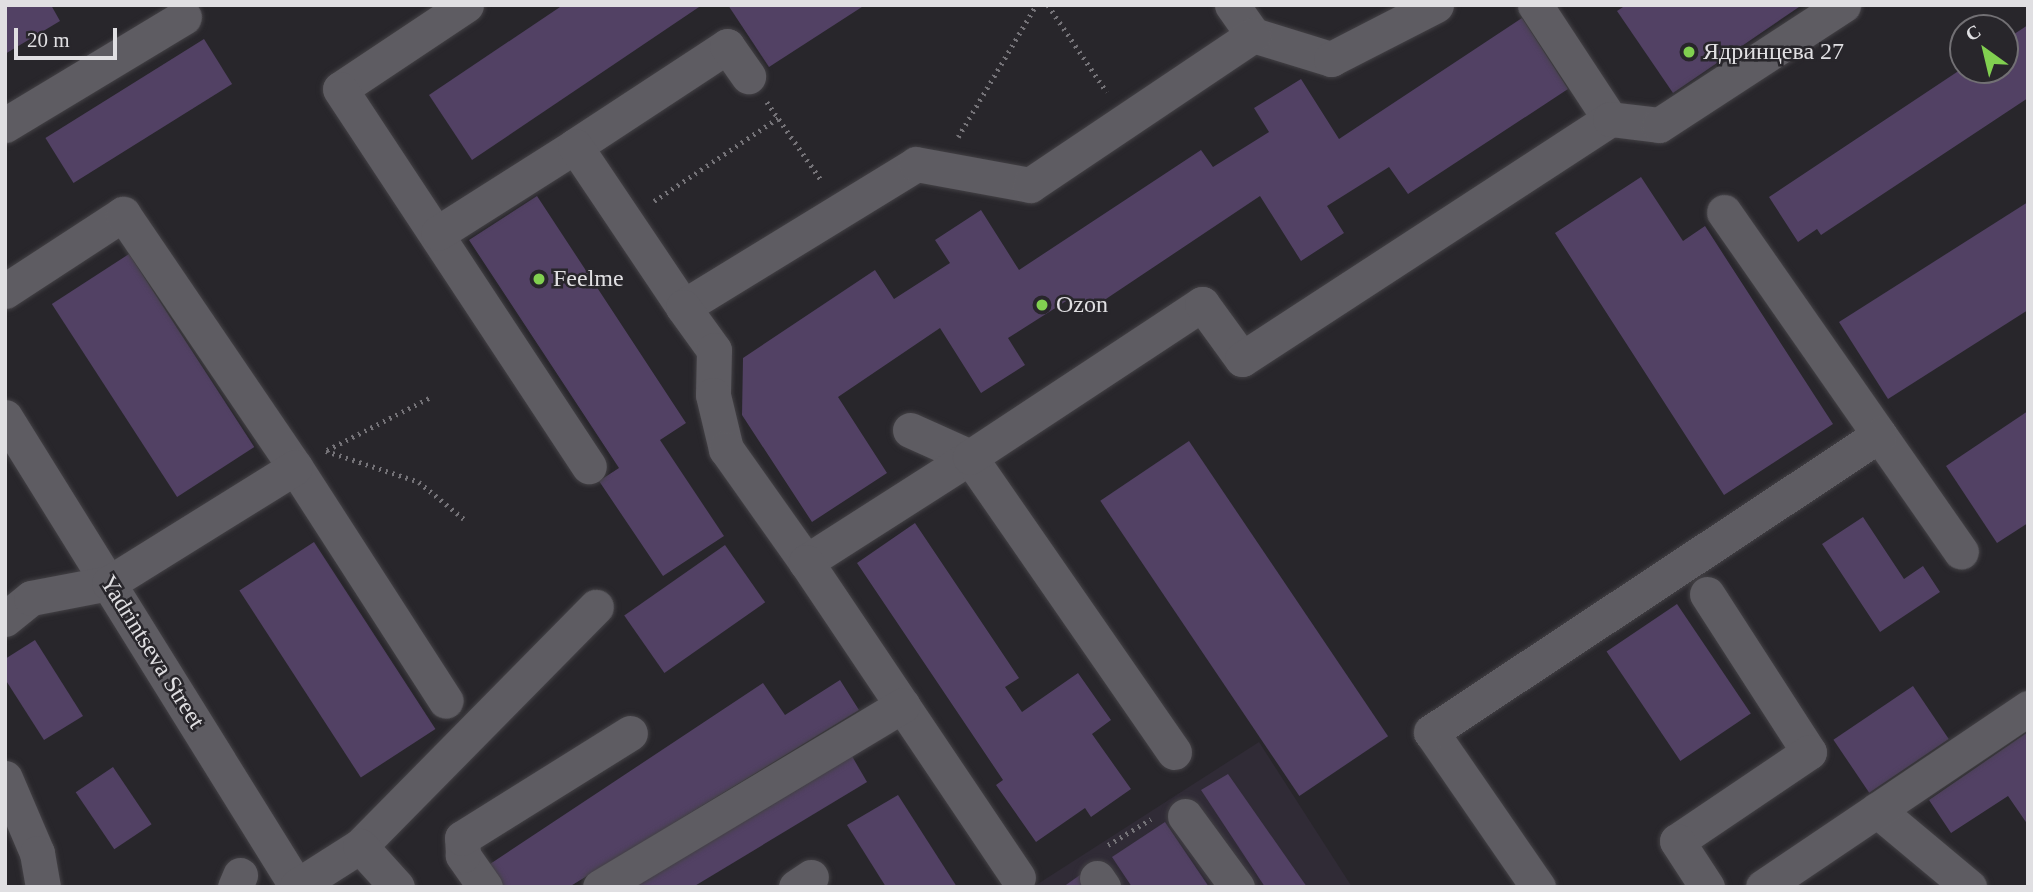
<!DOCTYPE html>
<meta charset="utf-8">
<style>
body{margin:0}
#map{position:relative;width:2033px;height:892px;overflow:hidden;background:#28262b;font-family:Georgia,serif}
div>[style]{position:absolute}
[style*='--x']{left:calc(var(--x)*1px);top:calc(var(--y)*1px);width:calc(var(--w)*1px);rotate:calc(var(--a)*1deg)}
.built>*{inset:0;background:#302b36}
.building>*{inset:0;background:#524164;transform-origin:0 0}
.path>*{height:4.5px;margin-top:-2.25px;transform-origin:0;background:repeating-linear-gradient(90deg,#757378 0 2px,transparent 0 7px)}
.roads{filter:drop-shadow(0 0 2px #434145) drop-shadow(0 0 2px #434145)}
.minor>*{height:35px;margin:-17.5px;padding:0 17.5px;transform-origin:17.5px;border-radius:17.5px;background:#5e5c62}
.dots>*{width:19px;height:19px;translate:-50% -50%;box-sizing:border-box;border:4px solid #28262b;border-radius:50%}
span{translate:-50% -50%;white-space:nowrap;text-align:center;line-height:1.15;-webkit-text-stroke:5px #28262b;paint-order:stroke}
.poi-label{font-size:24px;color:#e0dfe2}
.left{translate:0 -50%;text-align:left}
.street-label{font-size:24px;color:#e0dfe2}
.frame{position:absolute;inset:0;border:7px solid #e0dfe2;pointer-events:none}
.north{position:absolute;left:1949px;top:14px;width:70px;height:70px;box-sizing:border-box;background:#28262b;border:2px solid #727074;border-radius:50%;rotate:326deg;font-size:19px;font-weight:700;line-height:28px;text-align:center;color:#e0dfe2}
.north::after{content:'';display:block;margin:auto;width:24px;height:32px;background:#81d050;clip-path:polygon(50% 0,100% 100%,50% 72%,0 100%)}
.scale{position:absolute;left:14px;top:28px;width:103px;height:32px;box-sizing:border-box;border:4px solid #e0dfe2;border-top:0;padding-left:9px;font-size:21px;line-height:24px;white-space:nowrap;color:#e0dfe2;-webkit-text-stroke:5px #28262b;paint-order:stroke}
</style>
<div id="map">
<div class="built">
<i style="clip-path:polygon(1259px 742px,1352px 887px,1033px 887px)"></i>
</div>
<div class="building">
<i style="clip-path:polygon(5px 5px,51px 5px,60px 21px,5px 54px)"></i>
<i style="clip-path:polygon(563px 5px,702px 5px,472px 160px,429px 95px)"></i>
<i style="clip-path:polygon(728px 5px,865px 5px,769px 67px)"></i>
<i style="clip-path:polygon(1626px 5px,1802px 5px,1673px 93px,1617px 11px)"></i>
<i style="clip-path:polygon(1522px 18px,1568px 89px,1408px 194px,1389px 167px,1327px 206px,1344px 233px,1301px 261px,1260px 196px,1082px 315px,1071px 298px,1008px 338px,1025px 365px,981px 393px,940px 328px,838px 397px,887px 473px,812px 522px,742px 415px,743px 358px,875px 270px,894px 299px,950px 263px,935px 240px,981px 210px,1019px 270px,1201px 150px,1213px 167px,1269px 132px,1254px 108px,1301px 79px,1339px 139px)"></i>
<i style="clip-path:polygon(2028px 25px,2028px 98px,1821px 235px,1817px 229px,1798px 242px,1769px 197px,1963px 68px,2005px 70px,2005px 40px)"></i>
<i style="left:204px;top:39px;width:53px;height:187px;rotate:58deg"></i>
<i style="clip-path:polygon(1641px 177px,1683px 241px,1705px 226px,1833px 424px,1724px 495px,1555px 233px)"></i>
<i style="clip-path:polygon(537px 196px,686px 423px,660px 440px,724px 536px,663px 576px,599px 481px,619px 468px,469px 240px)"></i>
<i style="clip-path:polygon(2028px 202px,2028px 310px,1888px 399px,1839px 322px)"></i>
<i style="left:129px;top:254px;width:230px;height:92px;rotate:57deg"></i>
<i style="clip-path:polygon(2028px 411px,2028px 523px,1997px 543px,1946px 466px)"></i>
<i style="left:1189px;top:441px;width:356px;height:107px;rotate:56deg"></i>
<i style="clip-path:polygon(1863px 517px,1904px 579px,1923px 566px,1940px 592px,1880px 632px,1822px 544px)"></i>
<i style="clip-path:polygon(915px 523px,1019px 678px,1005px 687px,1022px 712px,1078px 673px,1111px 720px,1092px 734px,1131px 789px,1091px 817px,1085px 808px,1036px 842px,996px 785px,1003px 780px,857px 563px)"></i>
<i style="left:314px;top:542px;width:223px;height:89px;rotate:57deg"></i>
<i style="left:725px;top:545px;width:70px;height:123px;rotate:55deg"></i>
<i style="left:1677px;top:604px;width:132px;height:85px;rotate:56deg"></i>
<i style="clip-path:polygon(35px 640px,83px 716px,44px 740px,5px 679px,5px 659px)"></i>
<i style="clip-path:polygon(840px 680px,859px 710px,569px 887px,501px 887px,487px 866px,763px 683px,785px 715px)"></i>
<i style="left:1913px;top:686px;width:64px;height:96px;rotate:56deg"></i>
<i style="clip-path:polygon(2028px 732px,2028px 825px,2008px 796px,1951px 833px,1929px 800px)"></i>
<i style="clip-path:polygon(849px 751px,867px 782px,693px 887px,623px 887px)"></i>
<i style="left:113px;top:767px;width:69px;height:45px;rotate:56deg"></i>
<i style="clip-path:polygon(1228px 774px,1307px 887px,1265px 887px,1201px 790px)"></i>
<i style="clip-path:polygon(898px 795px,957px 887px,886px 887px,847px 825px)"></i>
<i style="clip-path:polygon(1165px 822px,1209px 887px,1132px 887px,1112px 857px)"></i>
<i style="clip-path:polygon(1080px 875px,1088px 887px,1063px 887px)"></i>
</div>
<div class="path">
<i style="--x:1048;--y:5;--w:105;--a:55.9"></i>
<i style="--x:767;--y:102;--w:96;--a:55.2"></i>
<i style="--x:958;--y:137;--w:153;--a:-59.4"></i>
<i style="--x:654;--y:201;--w:149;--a:-33.8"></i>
<i style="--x:327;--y:450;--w:117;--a:-27"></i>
<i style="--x:326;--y:451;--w:98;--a:18.4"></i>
<i style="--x:419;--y:482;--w:58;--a:39.4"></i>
<i style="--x:1108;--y:845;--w:50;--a:-31.2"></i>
</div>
<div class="roads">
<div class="minor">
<i style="--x:466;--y:5;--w:151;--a:146.3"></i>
<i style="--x:340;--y:89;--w:452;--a:56.6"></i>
<i style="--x:1232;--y:5;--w:37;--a:55"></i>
<i style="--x:1253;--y:35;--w:82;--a:17.1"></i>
<i style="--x:1331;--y:59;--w:118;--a:-27.2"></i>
<i style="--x:1535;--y:5;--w:136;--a:56.7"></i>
<i style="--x:5;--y:125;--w:209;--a:-31.1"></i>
<i style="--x:575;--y:146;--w:182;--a:-33.3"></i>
<i style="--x:727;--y:46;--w:37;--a:55"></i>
<i style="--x:1724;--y:212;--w:414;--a:55.1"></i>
<i style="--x:438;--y:233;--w:162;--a:-32.4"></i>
<i style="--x:575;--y:146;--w:194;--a:56.1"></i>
<i style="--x:683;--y:307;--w:273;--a:-31.5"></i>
<i style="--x:916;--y:164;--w:116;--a:10.4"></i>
<i style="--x:1030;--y:185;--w:269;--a:-33.9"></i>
<i style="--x:5;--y:291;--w:141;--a:-33.1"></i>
<i style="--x:123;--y:214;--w:306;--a:55.8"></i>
<i style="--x:295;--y:467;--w:278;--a:57.2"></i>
<i style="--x:683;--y:307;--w:53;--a:54.2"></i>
<i style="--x:714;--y:350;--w:45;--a:91.3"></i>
<i style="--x:713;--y:395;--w:56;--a:76.5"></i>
<i style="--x:726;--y:449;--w:138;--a:54.7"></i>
<i style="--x:5;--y:417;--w:553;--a:58.15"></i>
<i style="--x:910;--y:430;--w:66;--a:24.2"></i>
<i style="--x:970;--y:457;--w:195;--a:147.4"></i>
<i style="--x:806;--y:562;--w:380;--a:56.1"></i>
<i style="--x:1707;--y:594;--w:188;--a:57.2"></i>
<i style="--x:1809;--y:752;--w:159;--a:146"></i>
<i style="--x:1677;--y:841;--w:55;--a:56.9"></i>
<i style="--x:5;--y:619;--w:33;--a:-39"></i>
<i style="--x:31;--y:598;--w:79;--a:-10.9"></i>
<i style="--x:109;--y:583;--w:219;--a:-31.9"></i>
<i style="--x:1174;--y:752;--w:359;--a:-124.7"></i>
<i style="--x:970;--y:457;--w:278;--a:-33.4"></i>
<i style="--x:1202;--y:304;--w:68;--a:54"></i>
<i style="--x:1242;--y:359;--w:439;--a:-33.1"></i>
<i style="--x:1610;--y:119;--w:49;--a:7"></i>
<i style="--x:1659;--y:125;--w:220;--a:-33.1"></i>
<i style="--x:5;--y:778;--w:82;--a:66.9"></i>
<i style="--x:37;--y:853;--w:35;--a:80"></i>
<i style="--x:1877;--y:810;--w:120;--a:39.9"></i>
<i style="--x:1185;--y:816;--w:88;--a:53.8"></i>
<i style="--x:360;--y:846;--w:336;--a:-45.4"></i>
<i style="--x:1097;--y:878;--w:11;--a:56"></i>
<i style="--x:297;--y:886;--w:75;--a:-32.4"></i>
<i style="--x:360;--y:846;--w:55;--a:47.9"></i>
<i style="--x:235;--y:887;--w:13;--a:-67"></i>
<i style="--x:485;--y:887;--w:39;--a:-125"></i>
<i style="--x:463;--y:855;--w:17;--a:-93"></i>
<i style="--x:462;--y:838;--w:198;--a:-32"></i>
<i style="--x:600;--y:887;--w:353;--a:-31"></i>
<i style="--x:796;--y:887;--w:18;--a:-34"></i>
<i style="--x:1538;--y:887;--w:188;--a:-124.6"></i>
<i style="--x:1431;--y:732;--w:538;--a:-33.54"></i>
<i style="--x:1763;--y:887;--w:320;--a:-34"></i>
</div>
</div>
<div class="dots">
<i style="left:1689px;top:52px;background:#81d050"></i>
<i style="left:539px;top:279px;background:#81d050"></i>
<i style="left:1042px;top:305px;background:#81d050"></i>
</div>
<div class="poi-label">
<span class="left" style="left:1703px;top:52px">Ядринцева 27</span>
<span class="left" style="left:553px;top:279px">Feelme</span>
<span class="left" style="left:1056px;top:305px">Ozon</span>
</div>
<div class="street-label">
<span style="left:152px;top:652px;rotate:58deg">Yadrintseva Street</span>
</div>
<div class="frame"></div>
<div class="north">С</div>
<div class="scale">20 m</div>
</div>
